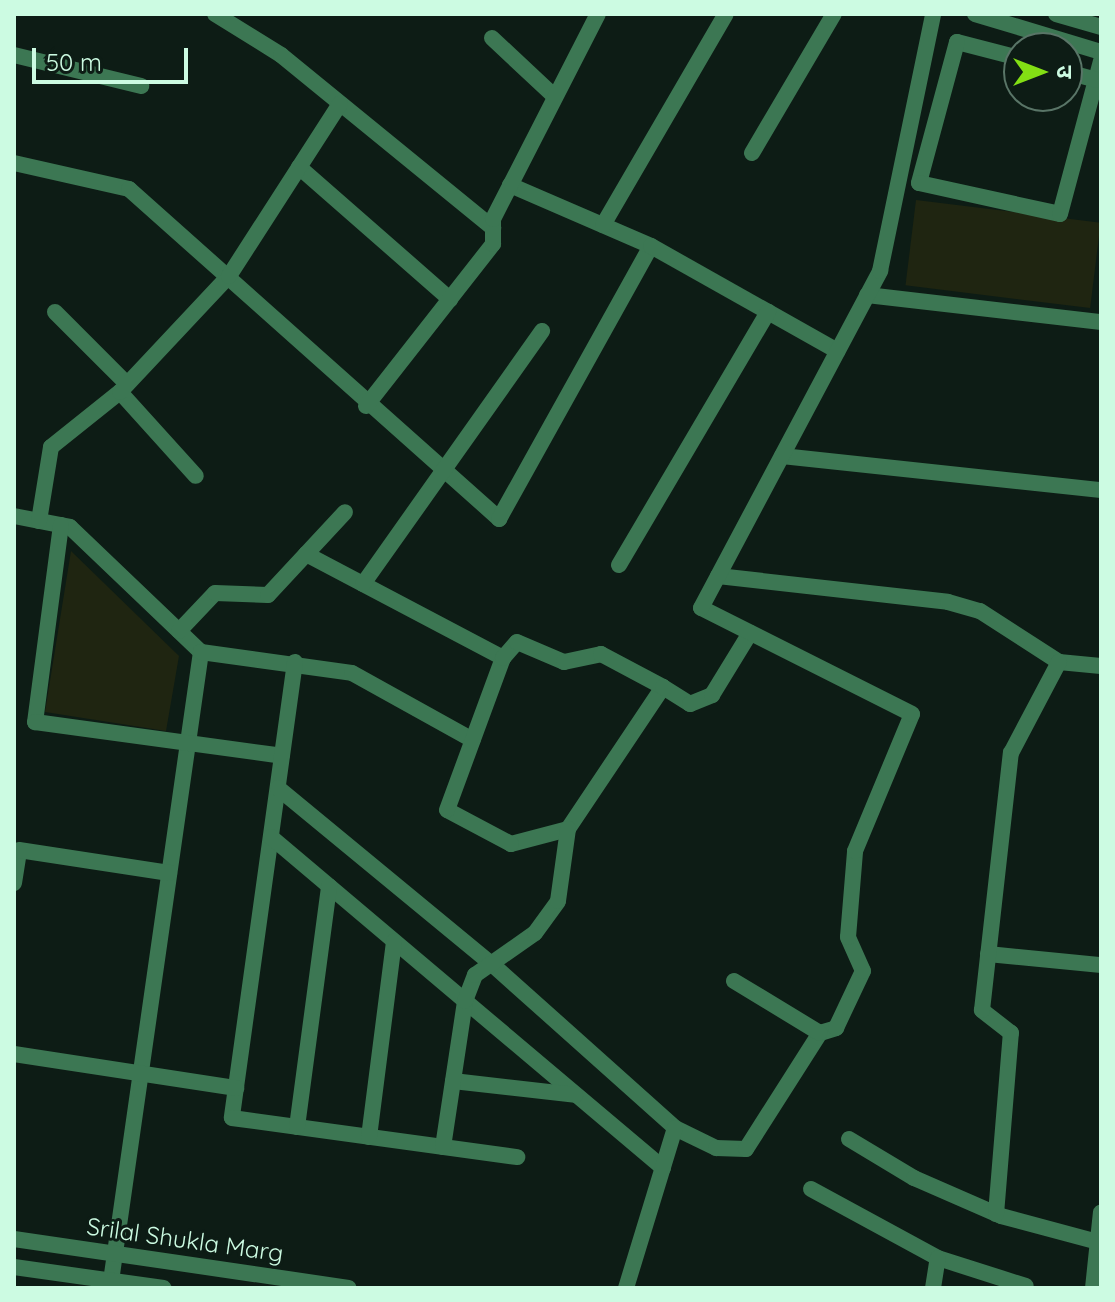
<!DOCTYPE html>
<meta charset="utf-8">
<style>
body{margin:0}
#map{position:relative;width:1115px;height:1302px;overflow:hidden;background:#0d1c15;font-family:Quicksand,"Noto Sans Devanagari",sans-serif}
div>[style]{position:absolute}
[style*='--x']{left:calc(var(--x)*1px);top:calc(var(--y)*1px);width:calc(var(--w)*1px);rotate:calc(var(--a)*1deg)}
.green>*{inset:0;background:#1f2511;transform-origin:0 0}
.minor>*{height:16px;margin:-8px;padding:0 8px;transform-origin:8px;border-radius:8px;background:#3c7753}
.tertiary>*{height:16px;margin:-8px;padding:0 8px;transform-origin:8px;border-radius:8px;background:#3c7753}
span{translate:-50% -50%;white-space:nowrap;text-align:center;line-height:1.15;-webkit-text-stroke:6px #0d1c15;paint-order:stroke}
.street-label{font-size:24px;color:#ccfbe2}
.frame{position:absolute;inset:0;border:16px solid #ccfbe2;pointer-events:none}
.north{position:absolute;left:1003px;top:32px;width:80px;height:80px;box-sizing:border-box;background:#0d1c15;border:2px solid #597567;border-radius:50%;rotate:90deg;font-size:22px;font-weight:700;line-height:32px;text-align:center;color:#ccfbe2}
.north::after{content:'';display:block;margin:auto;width:28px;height:36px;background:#83df14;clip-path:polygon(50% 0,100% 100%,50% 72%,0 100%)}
.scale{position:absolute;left:32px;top:48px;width:156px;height:36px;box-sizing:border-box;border:4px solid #ccfbe2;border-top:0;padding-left:10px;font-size:24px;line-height:28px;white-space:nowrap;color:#ccfbe2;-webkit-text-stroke:6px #0d1c15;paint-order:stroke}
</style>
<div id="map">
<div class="green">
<i style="left:916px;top:200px;width:186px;height:86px;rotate:7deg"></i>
<i style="clip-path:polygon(71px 551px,179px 656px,166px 731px,45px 712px)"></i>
</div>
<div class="minor">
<i style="--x:215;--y:14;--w:78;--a:31.8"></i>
<i style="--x:281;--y:55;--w:274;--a:39.2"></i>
<i style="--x:492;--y:38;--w:86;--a:43.1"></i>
<i style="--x:14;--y:55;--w:131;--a:13.7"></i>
<i style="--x:1019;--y:58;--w:64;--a:-165.5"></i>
<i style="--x:957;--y:42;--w:146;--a:105.1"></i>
<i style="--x:919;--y:183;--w:144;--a:12.4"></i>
<i style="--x:1060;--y:214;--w:158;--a:-75"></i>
<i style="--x:1067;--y:72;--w:30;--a:15"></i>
<i style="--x:752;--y:153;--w:161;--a:-59.5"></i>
<i style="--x:14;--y:163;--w:118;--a:12.7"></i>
<i style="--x:129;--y:189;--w:496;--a:41.7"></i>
<i style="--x:499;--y:519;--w:312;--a:-60.9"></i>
<i style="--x:299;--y:167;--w:201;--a:41.2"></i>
<i style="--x:510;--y:185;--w:154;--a:23.4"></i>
<i style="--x:651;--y:246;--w:214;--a:29.4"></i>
<i style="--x:603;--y:225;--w:244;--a:-59.8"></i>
<i style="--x:867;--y:295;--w:236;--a:6.6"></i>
<i style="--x:55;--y:312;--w:102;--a:45"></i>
<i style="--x:120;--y:392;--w:113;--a:47.9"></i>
<i style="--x:366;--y:406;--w:206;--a:-51.9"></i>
<i style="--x:493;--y:244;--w:25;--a:-90"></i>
<i style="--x:493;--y:219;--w:230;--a:-62.9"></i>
<i style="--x:782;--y:456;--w:321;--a:6.1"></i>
<i style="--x:14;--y:516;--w:57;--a:11.1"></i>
<i style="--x:70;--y:527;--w:181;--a:43.7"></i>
<i style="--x:201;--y:652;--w:635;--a:98.14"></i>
<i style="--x:39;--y:521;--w:75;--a:-80.8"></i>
<i style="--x:51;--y:447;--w:88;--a:-38.6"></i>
<i style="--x:120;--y:392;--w:159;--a:-46.8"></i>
<i style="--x:229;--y:276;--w:205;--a:-57.2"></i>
<i style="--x:61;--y:525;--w:199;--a:97.5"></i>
<i style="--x:35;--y:722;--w:249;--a:7.8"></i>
<i style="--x:306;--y:554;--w:223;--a:27.8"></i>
<i style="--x:619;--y:565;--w:294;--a:-59.5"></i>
<i style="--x:718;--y:576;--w:231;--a:6.4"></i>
<i style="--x:948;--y:602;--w:33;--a:16"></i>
<i style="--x:980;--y:611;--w:94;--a:32.8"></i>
<i style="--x:1059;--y:662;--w:42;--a:5.4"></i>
<i style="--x:363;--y:584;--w:310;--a:-54.7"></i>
<i style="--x:179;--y:631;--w:52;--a:-46.5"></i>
<i style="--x:215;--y:593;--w:53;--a:2.2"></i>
<i style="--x:268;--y:595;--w:113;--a:-47.1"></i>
<i style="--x:201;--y:652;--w:152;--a:7.9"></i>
<i style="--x:352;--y:673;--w:138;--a:29"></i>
<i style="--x:295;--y:662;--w:460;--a:97.9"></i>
<i style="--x:232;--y:1118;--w:288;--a:7.8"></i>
<i style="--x:663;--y:687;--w:171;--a:123.8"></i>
<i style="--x:568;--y:829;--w:59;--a:165.3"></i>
<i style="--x:511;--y:844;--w:72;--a:-152"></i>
<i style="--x:447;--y:810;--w:162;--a:-69.8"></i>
<i style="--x:503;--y:658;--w:21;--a:-49"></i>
<i style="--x:517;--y:642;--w:51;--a:23.1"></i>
<i style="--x:564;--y:662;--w:38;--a:-12"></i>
<i style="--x:601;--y:654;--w:70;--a:28"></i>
<i style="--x:663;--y:687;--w:32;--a:32"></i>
<i style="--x:690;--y:704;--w:24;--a:-22"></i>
<i style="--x:712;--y:695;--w:73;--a:-58.5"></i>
<i style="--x:278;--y:788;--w:278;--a:39.5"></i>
<i style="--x:493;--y:965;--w:244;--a:41.8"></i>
<i style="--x:675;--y:1128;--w:46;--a:26"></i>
<i style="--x:716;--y:1148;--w:30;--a:2"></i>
<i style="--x:746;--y:1149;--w:138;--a:-57.5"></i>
<i style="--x:820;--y:1033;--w:17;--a:-17"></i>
<i style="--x:836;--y:1028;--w:63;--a:-64.7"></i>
<i style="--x:863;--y:971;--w:37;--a:-114"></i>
<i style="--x:848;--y:937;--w:86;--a:-85.3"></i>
<i style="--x:855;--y:851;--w:148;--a:-67.4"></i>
<i style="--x:912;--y:714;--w:236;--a:-153.3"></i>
<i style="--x:701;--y:608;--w:382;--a:-62"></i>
<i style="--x:880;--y:271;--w:262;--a:-78.3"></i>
<i style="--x:271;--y:837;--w:513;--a:40.18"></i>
<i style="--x:14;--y:883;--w:33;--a:-81"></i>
<i style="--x:19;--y:850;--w:152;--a:8.7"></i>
<i style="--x:988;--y:954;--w:114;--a:5.6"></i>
<i style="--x:734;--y:981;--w:100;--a:31.2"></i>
<i style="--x:14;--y:1054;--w:225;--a:8.7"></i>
<i style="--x:453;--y:1081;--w:123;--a:6.5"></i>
<i style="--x:297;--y:1127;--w:243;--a:-82.4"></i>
<i style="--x:369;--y:1137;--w:197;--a:-82.7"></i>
<i style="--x:849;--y:1139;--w:76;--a:31"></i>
<i style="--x:914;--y:1178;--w:95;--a:23.6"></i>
<i style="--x:1001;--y:1216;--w:100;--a:15"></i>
<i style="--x:443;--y:1147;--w:148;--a:-81.4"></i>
<i style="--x:465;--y:1001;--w:28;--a:-69"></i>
<i style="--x:475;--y:975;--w:73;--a:-35"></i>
<i style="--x:535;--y:933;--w:39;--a:-54"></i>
<i style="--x:558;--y:901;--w:73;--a:-82.1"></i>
<i style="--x:811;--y:1189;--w:145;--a:28.5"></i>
<i style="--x:938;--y:1258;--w:92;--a:17.7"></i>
<i style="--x:996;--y:1214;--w:182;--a:-85.3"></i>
<i style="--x:1011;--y:1033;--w:37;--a:-142"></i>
<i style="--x:982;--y:1010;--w:259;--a:-83.6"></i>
<i style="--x:1011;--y:753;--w:103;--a:-62.2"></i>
<i style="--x:626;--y:1288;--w:167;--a:-73"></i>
<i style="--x:933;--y:1288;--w:30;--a:-81"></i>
<i style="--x:1093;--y:1288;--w:76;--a:-84"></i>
</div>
<div class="tertiary">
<i style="--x:975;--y:14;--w:132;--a:16.8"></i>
<i style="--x:1056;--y:14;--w:47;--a:16.1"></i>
<i style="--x:14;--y:1239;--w:338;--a:8.3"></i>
<i style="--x:14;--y:1267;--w:151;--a:8"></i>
</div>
<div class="street-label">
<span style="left:185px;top:1240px;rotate:8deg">Srilal Shukla Marg</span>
</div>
<div class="frame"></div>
<div class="north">उ</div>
<div class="scale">50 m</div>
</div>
